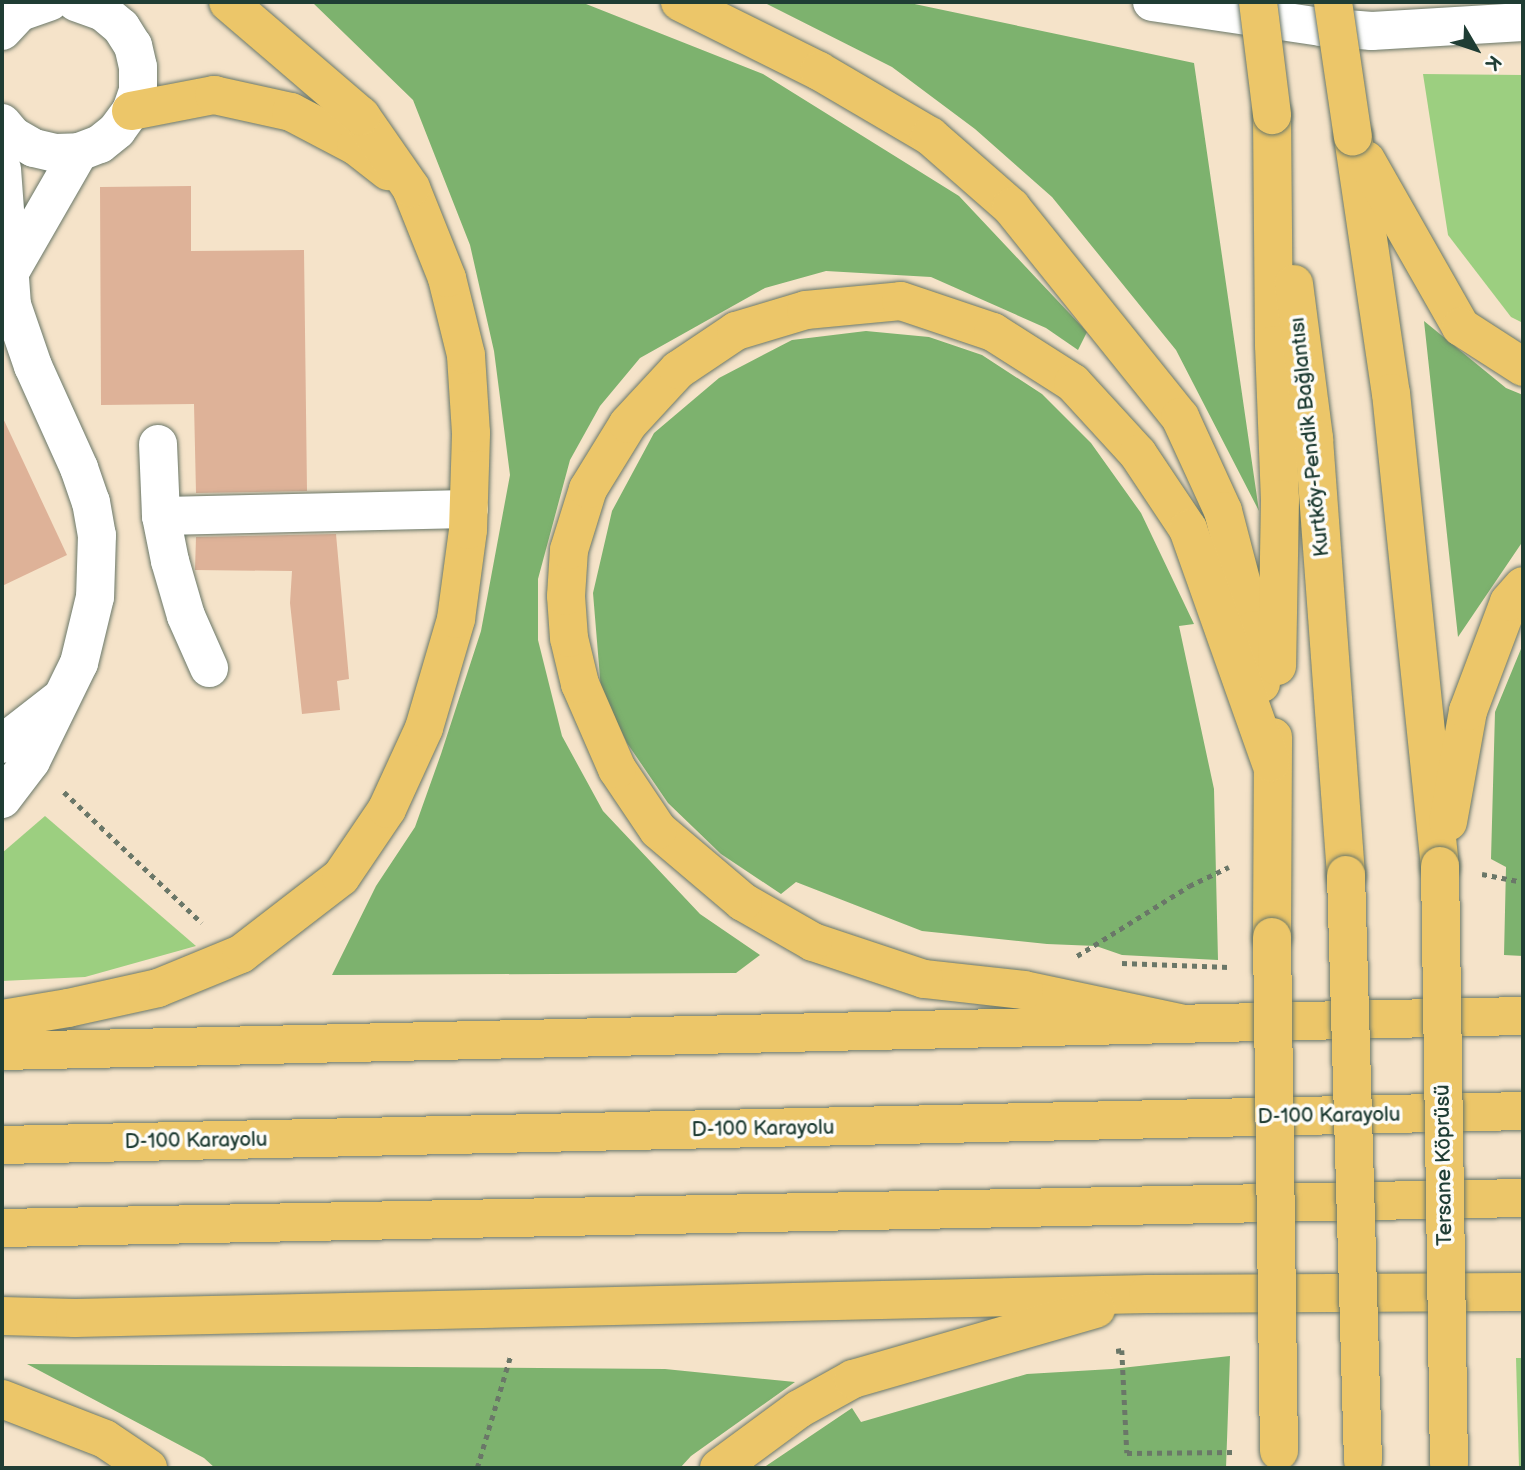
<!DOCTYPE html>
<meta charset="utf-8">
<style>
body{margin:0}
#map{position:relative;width:1525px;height:1470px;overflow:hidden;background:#f5e3c9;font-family:"Balsamiq Sans",sans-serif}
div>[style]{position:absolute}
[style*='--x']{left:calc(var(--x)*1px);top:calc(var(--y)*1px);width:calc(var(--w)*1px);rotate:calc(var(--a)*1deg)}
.green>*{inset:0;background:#9ccf80}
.forest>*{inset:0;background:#7db26e}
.building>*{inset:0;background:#deb298}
.path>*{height:4.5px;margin-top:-2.25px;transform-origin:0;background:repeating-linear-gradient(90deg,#6a7768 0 5px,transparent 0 10px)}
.roads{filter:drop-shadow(0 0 2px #6a7768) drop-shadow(0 0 2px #6a7768)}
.minor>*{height:38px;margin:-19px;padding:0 19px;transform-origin:19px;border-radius:19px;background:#fff}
.highway>*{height:38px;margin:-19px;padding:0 19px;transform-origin:19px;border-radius:19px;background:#ecc669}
.bridges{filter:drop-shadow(0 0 2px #6a7768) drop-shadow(0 0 2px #6a7768)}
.highway-bridge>*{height:38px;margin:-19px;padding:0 19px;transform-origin:19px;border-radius:19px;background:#ecc669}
span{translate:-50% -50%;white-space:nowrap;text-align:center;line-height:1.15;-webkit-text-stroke:7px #fdfcf7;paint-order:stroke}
.street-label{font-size:21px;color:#1f3d34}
.frame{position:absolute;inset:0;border:4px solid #1f3d34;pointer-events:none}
.north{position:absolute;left:1441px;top:14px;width:70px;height:70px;-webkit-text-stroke:5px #fdfcf7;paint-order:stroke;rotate:129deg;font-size:19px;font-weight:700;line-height:28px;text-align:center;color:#1f3d34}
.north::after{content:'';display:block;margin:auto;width:24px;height:32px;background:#1f3d34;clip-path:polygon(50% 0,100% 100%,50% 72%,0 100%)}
</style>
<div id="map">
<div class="green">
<i style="clip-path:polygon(1423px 74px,1523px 75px,1523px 323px,1511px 317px,1448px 235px)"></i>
<i style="clip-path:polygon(45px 816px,196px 946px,85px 977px,2px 981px,2px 853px)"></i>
<i style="clip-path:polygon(1516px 1358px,1523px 1358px,1523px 1468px,1519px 1468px)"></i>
</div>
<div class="forest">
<i style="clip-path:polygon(312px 2px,581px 2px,763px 74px,959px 196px,1087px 332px,1078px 350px,1046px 328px,931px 277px,826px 271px,765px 288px,640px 358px,600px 406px,570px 460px,538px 579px,538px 640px,562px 736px,603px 811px,700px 914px,760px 955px,736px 973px,332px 975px,376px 886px,415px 827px,441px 754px,481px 631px,510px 475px,494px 351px,470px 245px,413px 100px)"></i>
<i style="clip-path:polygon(763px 2px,905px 2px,1194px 63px,1259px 511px,1176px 350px,1052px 197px,975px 129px,892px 67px)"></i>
<i style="clip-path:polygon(1424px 321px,1506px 388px,1523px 395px,1523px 541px,1458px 637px)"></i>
<i style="clip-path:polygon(866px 331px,929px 337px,982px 355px,1042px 394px,1091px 443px,1141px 513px,1194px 624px,1179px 626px,1214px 789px,1218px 960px,1122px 955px,1096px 946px,1047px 944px,922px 931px,796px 882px,781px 894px,721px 854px,668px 803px,627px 743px,601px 690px,593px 593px,612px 511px,654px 433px,719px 378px,792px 340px)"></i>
<i style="clip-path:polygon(1523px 644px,1523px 956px,1504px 955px,1506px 867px,1491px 859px,1495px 712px)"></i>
<i style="clip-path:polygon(1230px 1356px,1226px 1468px,763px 1468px,852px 1408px,861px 1422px,1027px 1374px,1112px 1369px)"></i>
<i style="clip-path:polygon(27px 1364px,665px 1369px,795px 1382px,691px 1456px,680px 1468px,215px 1468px,204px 1458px)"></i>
</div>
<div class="building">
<i style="clip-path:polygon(191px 186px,191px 251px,304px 250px,307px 491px,196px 493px,194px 404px,101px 405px,100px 187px)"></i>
<i style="clip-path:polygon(2px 416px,67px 555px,2px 586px)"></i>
<i style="clip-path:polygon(336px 534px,349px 679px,337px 681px,340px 710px,302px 714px,290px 603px,292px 571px,195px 570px,196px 537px)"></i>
</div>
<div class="path">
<i style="--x:64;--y:792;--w:190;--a:43.5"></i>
<i style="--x:1482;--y:874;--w:42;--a:11"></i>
<i style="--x:1077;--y:956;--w:132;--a:-32"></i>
<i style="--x:1189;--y:886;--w:44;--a:-25.4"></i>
<i style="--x:1122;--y:963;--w:107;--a:2.1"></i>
<i style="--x:1116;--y:1351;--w:6;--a:-9"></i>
<i style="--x:1122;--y:1350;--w:103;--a:87.2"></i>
<i style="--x:1127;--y:1453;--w:108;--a:-0.5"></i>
<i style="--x:477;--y:1468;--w:119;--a:-73.4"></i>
</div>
<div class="roads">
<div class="minor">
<i style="--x:1152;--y:2;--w:171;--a:8.4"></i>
<i style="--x:1321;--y:27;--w:51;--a:4.5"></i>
<i style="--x:1372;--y:31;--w:151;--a:-3.4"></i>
<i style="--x:2;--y:31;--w:26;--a:-47"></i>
<i style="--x:20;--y:12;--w:31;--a:-19"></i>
<i style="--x:2;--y:123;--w:17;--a:50"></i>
<i style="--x:13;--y:136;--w:24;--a:30"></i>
<i style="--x:34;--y:148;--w:23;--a:13"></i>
<i style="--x:56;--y:153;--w:23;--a:-2"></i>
<i style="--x:79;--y:152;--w:22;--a:-21"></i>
<i style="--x:100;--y:144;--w:22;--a:-39"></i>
<i style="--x:117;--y:130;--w:24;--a:-54"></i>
<i style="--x:131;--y:111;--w:21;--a:-71"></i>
<i style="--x:138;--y:91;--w:24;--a:-90"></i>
<i style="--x:138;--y:67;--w:22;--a:-103"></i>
<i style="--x:133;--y:46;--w:22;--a:-122"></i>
<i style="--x:121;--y:27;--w:23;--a:-140"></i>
<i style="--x:103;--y:12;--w:29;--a:-160"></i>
<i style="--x:2;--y:169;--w:136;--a:85.8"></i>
<i style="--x:12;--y:305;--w:65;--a:71"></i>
<i style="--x:33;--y:366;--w:112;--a:65.7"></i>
<i style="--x:79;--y:468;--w:36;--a:71"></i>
<i style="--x:91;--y:502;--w:34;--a:80"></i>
<i style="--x:97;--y:535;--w:62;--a:91.8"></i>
<i style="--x:95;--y:597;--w:68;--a:103.6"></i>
<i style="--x:79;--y:663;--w:109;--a:116.1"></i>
<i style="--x:31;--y:761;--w:48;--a:127.3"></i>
<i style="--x:10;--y:272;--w:138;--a:-60.1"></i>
<i style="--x:158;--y:444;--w:72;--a:87.6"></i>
<i style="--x:161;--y:516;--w:46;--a:78.7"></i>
<i style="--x:170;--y:561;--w:57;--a:73.8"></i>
<i style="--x:186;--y:616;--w:57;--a:66.1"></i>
<i style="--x:161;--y:516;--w:308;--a:-1.3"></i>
<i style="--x:2;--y:744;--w:70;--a:-38"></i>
</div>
<div class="highway">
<i style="--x:680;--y:2;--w:155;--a:26.4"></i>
<i style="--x:819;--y:71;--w:129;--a:30.4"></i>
<i style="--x:930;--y:136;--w:108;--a:41.2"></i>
<i style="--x:1011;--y:207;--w:270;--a:51.2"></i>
<i style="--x:1180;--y:417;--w:103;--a:65.4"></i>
<i style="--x:1223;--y:511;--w:123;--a:75.4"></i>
<i style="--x:1254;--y:630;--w:54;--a:82.6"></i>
<i style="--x:131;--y:111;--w:85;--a:-10.9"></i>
<i style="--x:214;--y:95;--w:79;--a:12.4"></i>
<i style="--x:291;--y:112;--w:73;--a:27.6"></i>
<i style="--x:356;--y:146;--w:41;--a:38"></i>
<i style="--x:1272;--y:115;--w:230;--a:89.5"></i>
<i style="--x:1274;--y:345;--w:154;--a:87.8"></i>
<i style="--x:1280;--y:499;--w:167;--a:91"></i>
<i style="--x:1353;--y:137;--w:259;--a:81.6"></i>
<i style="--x:1391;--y:393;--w:476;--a:84.1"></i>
<i style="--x:1366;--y:160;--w:192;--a:60.4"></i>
<i style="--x:1461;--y:327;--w:74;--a:32.8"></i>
<i style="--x:1294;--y:284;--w:156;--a:82.6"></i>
<i style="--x:1314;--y:439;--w:437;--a:85.8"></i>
<i style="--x:1448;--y:822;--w:113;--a:-79.8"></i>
<i style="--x:1468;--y:711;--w:116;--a:-69.4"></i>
<i style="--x:1509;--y:602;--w:21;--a:-49"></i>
<i style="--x:1272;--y:937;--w:200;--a:-89.7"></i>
<i style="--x:2;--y:1019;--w:67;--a:-9.5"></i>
<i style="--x:68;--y:1008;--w:92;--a:-12.5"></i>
<i style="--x:158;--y:988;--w:90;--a:-22.3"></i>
<i style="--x:241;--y:954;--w:126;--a:-37.6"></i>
<i style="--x:341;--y:877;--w:82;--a:-55.9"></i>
<i style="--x:387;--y:809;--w:89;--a:-65.4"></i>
<i style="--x:424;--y:728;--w:114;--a:-73.6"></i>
<i style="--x:456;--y:619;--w:90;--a:-82.3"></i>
<i style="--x:468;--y:530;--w:97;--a:-88.2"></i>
<i style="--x:471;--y:433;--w:78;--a:-93.7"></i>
<i style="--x:466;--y:355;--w:79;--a:-103.9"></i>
<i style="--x:447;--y:278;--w:97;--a:-111.8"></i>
<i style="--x:411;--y:188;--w:88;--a:-124.8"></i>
<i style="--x:361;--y:116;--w:175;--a:-139.4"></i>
<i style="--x:1180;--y:1023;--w:159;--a:-168.1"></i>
<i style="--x:1024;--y:990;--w:101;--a:-173.7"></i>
<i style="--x:924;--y:979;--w:117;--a:-161.6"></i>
<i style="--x:813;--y:942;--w:81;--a:-150.3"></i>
<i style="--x:743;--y:902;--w:111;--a:-139.7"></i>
<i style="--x:658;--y:830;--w:73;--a:-123.9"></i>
<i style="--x:617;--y:769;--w:93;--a:-113.5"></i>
<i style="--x:580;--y:684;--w:47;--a:-103.4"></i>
<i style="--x:569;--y:638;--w:42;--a:-94.1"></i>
<i style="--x:566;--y:596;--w:46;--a:-86.3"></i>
<i style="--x:569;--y:550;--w:64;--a:-72.7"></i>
<i style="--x:588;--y:489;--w:76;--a:-58.4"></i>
<i style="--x:628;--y:424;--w:74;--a:-47.2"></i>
<i style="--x:678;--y:370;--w:70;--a:-33.9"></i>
<i style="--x:736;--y:331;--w:73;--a:-16.7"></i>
<i style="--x:806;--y:310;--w:95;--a:-5.4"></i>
<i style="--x:901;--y:301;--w:97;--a:18.6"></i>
<i style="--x:993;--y:332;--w:95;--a:32.5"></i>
<i style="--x:1073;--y:383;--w:96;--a:47.5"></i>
<i style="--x:1138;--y:454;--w:90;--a:56.3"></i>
<i style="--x:1188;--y:529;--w:248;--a:70.5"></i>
<i style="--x:2;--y:1051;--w:1521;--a:-1.32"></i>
<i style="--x:2;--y:1145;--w:1521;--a:-1.28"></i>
<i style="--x:2;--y:1228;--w:1521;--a:-1.13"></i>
<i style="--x:2;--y:1316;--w:73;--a:1.6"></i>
<i style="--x:75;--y:1318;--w:1073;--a:-1.28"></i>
<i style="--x:1148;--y:1294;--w:375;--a:-0.3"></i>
<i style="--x:2;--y:1399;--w:110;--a:21.2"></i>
<i style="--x:105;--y:1439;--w:52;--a:34"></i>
<i style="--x:719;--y:1468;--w:99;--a:-36.4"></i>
<i style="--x:799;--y:1409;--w:62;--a:-29.1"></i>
<i style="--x:853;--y:1379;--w:253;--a:-16.1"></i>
</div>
</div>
<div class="bridges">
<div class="highway-bridge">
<i style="--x:1258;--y:2;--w:114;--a:82.9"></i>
<i style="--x:1333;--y:2;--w:136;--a:81.6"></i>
<i style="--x:1440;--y:866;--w:598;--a:89.14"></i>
<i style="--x:1346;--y:875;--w:586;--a:88.34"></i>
<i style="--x:1272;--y:937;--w:514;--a:89.22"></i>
</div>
</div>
<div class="street-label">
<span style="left:1310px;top:437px;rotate:-96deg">Kurtköy-Pendik Bağlantısı</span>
<span style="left:1329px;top:1116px;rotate:-1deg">D-100 Karayolu</span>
<span style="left:763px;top:1129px;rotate:-1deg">D-100 Karayolu</span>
<span style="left:196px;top:1141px;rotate:-1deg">D-100 Karayolu</span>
<span style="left:1444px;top:1165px;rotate:-91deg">Tersane Köprüsü</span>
</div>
<div class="frame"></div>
<div class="north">K</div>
</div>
